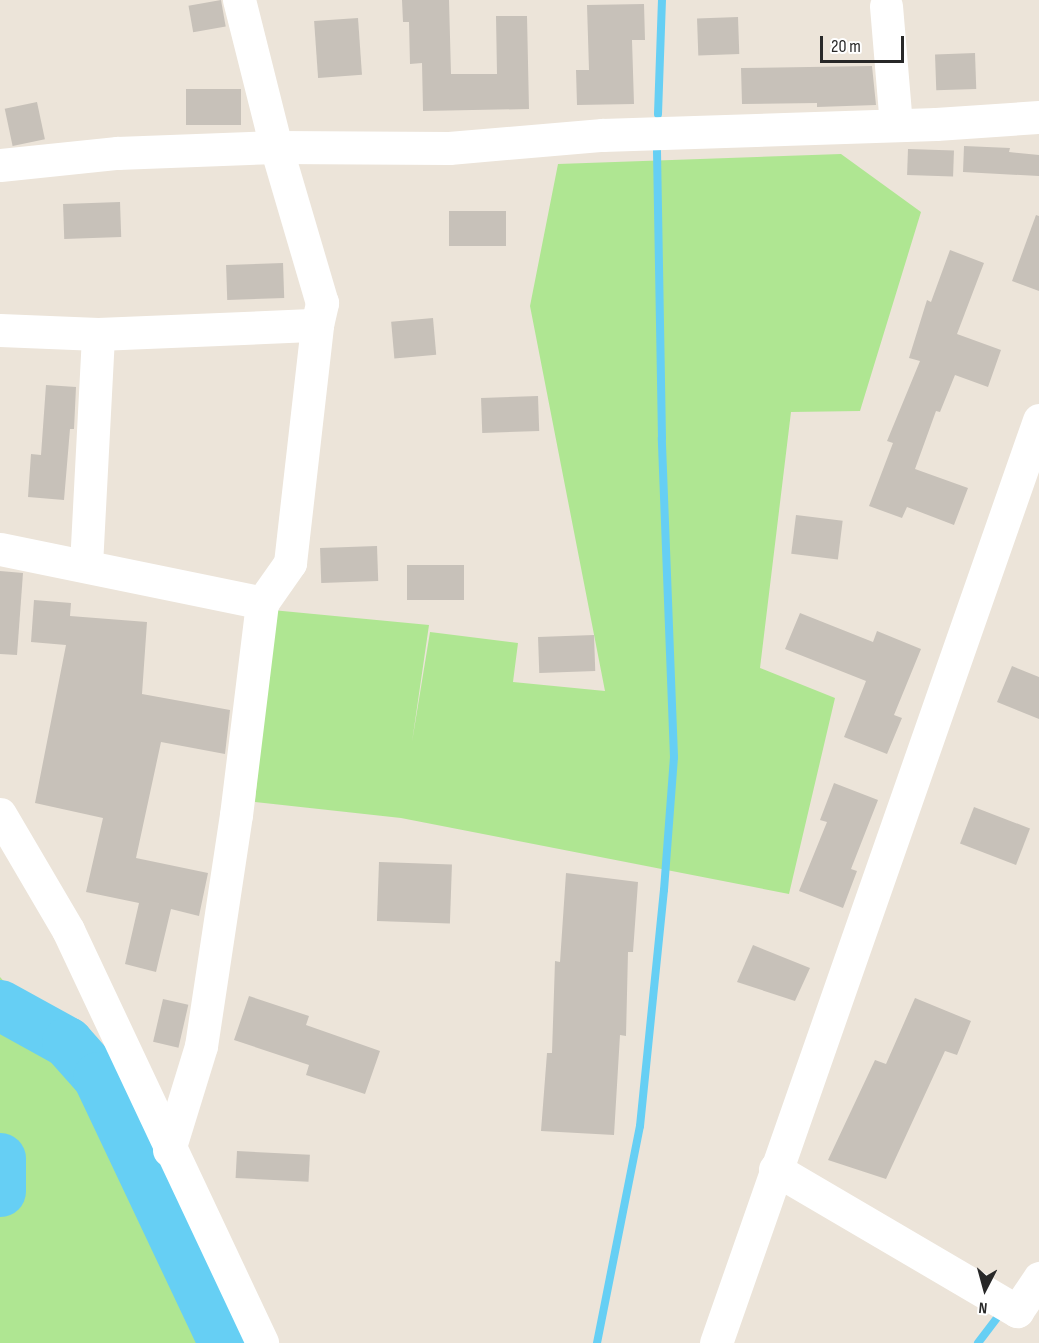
<!DOCTYPE html>
<style>
body{margin:0}
#map{position:relative;width:1039px;height:1343px;overflow:hidden;background:#ece4d9;font-family:"Sofia Sans Condensed",sans-serif}
div>[style]{position:absolute}
[style*='--x']{left:calc(var(--x)*1px);top:calc(var(--y)*1px);width:calc(var(--w)*1px);rotate:calc(var(--a)*1deg)}
.green>*{inset:0;background:#afe692}
.stream>*{height:8px;margin:-4px;padding:0 4px;transform-origin:4px;border-radius:4px;background:#66cff4}
.river>*{height:51px;margin:-25.5px;padding:0 25.5px;transform-origin:25.5px;border-radius:25.5px;background:#66cff4}
.building>*{inset:0;background:#c7c1b9;transform-origin:0 0}
.minor>*{height:33px;margin:-16.5px;padding:0 16.5px;transform-origin:16.5px;border-radius:16.5px;background:#fff}
span{translate:-50% -50%;white-space:nowrap;text-align:center;line-height:1.15;-webkit-text-stroke:5px #fff;paint-order:stroke}
.north{position:absolute;left:955px;top:1259px;width:60px;height:60px;-webkit-text-stroke:4px #fff;paint-order:stroke;rotate:186deg;font-size:16px;font-weight:700;line-height:24px;text-align:center;color:#282828}
.north::after{content:'';display:block;margin:auto;width:21px;height:27px;background:#282828;clip-path:polygon(50% 0,100% 100%,50% 72%,0 100%)}
.scale{position:absolute;left:820px;top:36px;width:84px;height:27px;box-sizing:border-box;border:3px solid #282828;border-top:0;padding-left:8px;font-size:18px;line-height:21px;white-space:nowrap;color:#282828;-webkit-text-stroke:4px #fff;paint-order:stroke}
</style>
<div id="map">
<div class="green">
<i style="clip-path:polygon(841px 154px,921px 212px,860px 411px,791px 412px,760px 668px,835px 698px,789px 894px,401px 818px,255px 802px,272px 610px,429px 625px,412px 742px,430px 632px,518px 643px,513px 682px,605px 691px,530px 306px,558px 164px)"></i>
<i style="clip-path:polygon(0 977px,82px 1070px,211px 1343px,0 1343px)"></i>
</div>
<div class="stream">
<i style="--x:658;--y:114;--w:114;--a:-88"></i>
<i style="--x:597;--y:1343;--w:221;--a:-78.8"></i>
<i style="--x:640;--y:1126;--w:237;--a:-84.2"></i>
<i style="--x:664;--y:890;--w:133;--a:-85.7"></i>
<i style="--x:674;--y:757;--w:319;--a:-92.2"></i>
<i style="--x:662;--y:438;--w:290;--a:-91"></i>
<i style="--x:978;--y:1343;--w:41;--a:-52.9"></i>
</div>
<div class="river">
<i style="--x:0;--y:1005;--w:77;--a:28.9"></i>
<i style="--x:67;--y:1042;--w:47;--a:48.5"></i>
<i style="--x:98;--y:1077;--w:294;--a:64.7"></i>
<i style="--x:0;--y:1158;--w:33;--a:90"></i>
</div>
<div class="building">
<i style="left:221px;top:0;width:27px;height:33px;rotate:80deg"></i>
<i style="clip-path:polygon(402px 0,449px 0,451px 74px,497px 74px,496px 16px,527px 16px,529px 109px,423px 111px,422px 63px,410px 64px,409px 22px,403px 22px)"></i>
<i style="clip-path:polygon(644px 4px,645px 40px,632px 40px,634px 104px,577px 105px,576px 70px,589px 70px,587px 5px)"></i>
<i style="left:738px;top:17px;width:37px;height:41px;rotate:88deg"></i>
<i style="left:358px;top:18px;width:57px;height:44px;rotate:86deg"></i>
<i style="left:975px;top:53px;width:36px;height:40px;rotate:88deg"></i>
<i style="clip-path:polygon(872px 66px,876px 105px,817px 107px,817px 103px,742px 104px,741px 68px)"></i>
<i style="left:186px;top:89px;width:55px;height:36px"></i>
<i style="left:37px;top:102px;width:38px;height:33px;rotate:78deg"></i>
<i style="clip-path:polygon(964px 146px,1010px 148px,1009px 152px,1039px 155px,1039px 176px,963px 172px)"></i>
<i style="left:908px;top:149px;width:46px;height:26px;rotate:2deg"></i>
<i style="left:120px;top:202px;width:35px;height:57px;rotate:88deg"></i>
<i style="left:506px;top:211px;width:35px;height:57px;rotate:90deg"></i>
<i style="clip-path:polygon(1036px 215px,1039px 216px,1039px 291px,1012px 281px)"></i>
<i style="clip-path:polygon(950px 250px,984px 263px,957px 334px,1001px 350px,988px 387px,955px 375px,940px 412px,936px 411px,915px 469px,968px 488px,954px 525px,907px 507px,902px 518px,869px 506px,893px 443px,887px 441px,920px 361px,909px 358px,927px 300px,931px 302px)"></i>
<i style="left:283px;top:263px;width:35px;height:57px;rotate:88deg"></i>
<i style="left:433px;top:318px;width:37px;height:42px;rotate:85deg"></i>
<i style="clip-path:polygon(46px 385px,76px 387px,74px 429px,70px 429px,64px 500px,28px 497px,31px 454px,41px 455px)"></i>
<i style="left:538px;top:396px;width:35px;height:57px;rotate:88deg"></i>
<i style="left:796px;top:515px;width:47px;height:39px;rotate:7deg"></i>
<i style="left:377px;top:546px;width:35px;height:57px;rotate:88deg"></i>
<i style="left:464px;top:565px;width:35px;height:57px;rotate:90deg"></i>
<i style="clip-path:polygon(0 571px,23px 573px,17px 655px,0 654px)"></i>
<i style="clip-path:polygon(34px 600px,71px 603px,70px 616px,147px 622px,142px 694px,230px 710px,225px 754px,161px 742px,136px 858px,208px 873px,199px 916px,171px 909px,156px 972px,125px 964px,139px 903px,86px 892px,103px 818px,35px 803px,66px 645px,31px 642px)"></i>
<i style="clip-path:polygon(800px 613px,873px 642px,877px 631px,921px 649px,894px 715px,902px 718px,887px 754px,844px 737px,866px 681px,785px 649px)"></i>
<i style="left:594px;top:635px;width:36px;height:56px;rotate:88deg"></i>
<i style="clip-path:polygon(1012px 666px,1039px 677px,1039px 719px,997px 702px)"></i>
<i style="clip-path:polygon(834px 783px,878px 800px,851px 869px,857px 871px,843px 908px,799px 891px,827px 822px,820px 820px)"></i>
<i style="left:974px;top:807px;width:60px;height:39px;rotate:21deg"></i>
<i style="left:379px;top:862px;width:73px;height:59px;rotate:2deg"></i>
<i style="clip-path:polygon(566px 873px,638px 882px,633px 952px,628px 952px,626px 1036px,620px 1035px,614px 1135px,541px 1131px,547px 1053px,552px 1053px,555px 961px,560px 962px)"></i>
<i style="clip-path:polygon(753px 945px,810px 968px,795px 1001px,737px 982px)"></i>
<i style="clip-path:polygon(249px 996px,309px 1016px,306px 1025px,380px 1051px,365px 1094px,306px 1075px,309px 1065px,234px 1040px)"></i>
<i style="clip-path:polygon(915px 998px,971px 1021px,957px 1055px,945px 1051px,886px 1179px,828px 1160px,875px 1060px,886px 1064px)"></i>
<i style="left:163px;top:999px;width:26px;height:44px;rotate:13deg"></i>
<i style="left:237px;top:1151px;width:73px;height:27px;rotate:3deg"></i>
</div>
<div class="minor">
<i style="--x:886;--y:6;--w:119;--a:85.2"></i>
<i style="--x:0;--y:165;--w:118;--a:-5.9"></i>
<i style="--x:117;--y:153;--w:159;--a:-2.2"></i>
<i style="--x:276;--y:147;--w:173;--a:0.3"></i>
<i style="--x:449;--y:148;--w:154;--a:-4.9"></i>
<i style="--x:602;--y:135;--w:334;--a:-1.9"></i>
<i style="--x:936;--y:124;--w:103;--a:-3.9"></i>
<i style="--x:0;--y:330;--w:98;--a:2.3"></i>
<i style="--x:0;--y:549;--w:268;--a:11.6"></i>
<i style="--x:86;--y:565;--w:231;--a:-87"></i>
<i style="--x:98;--y:334;--w:219;--a:-2.4"></i>
<i style="--x:0;--y:814;--w:134;--a:59.6"></i>
<i style="--x:68;--y:930;--w:456;--a:64.8"></i>
<i style="--x:169;--y:1150;--w:109;--a:-72.9"></i>
<i style="--x:201;--y:1046;--w:234;--a:-81.4"></i>
<i style="--x:236;--y:815;--w:214;--a:-83"></i>
<i style="--x:262;--y:603;--w:49;--a:-55"></i>
<i style="--x:290;--y:563;--w:240;--a:-83.5"></i>
<i style="--x:317;--y:325;--w:23;--a:-77"></i>
<i style="--x:322;--y:303;--w:163;--a:-106.4"></i>
<i style="--x:276;--y:147;--w:152;--a:-104.1"></i>
<i style="--x:775;--y:1169;--w:281;--a:30.4"></i>
<i style="--x:1017;--y:1311;--w:40;--a:-56"></i>
<i style="--x:716;--y:1343;--w:978;--a:-70.71"></i>
</div>
<div class="north">N</div>
<div class="scale">20 m</div>
</div>
